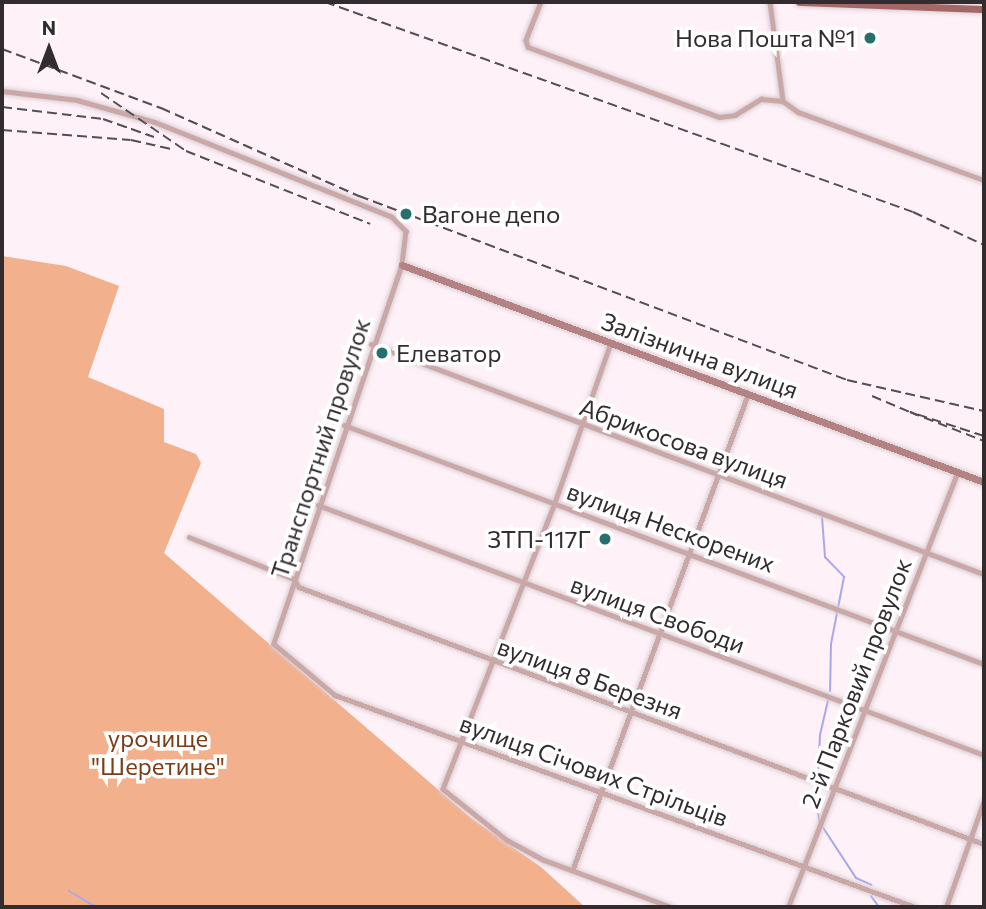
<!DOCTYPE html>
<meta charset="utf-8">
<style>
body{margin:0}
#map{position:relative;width:986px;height:909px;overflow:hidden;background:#fef1f7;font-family:Commissioner,sans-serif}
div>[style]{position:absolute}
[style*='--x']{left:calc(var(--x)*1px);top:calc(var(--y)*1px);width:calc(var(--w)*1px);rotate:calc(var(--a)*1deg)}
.forest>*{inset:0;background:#f3b08c}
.stream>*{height:2px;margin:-1px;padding:0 1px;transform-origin:1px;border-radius:1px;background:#aba8e9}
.roads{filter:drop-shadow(0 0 2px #d9ced3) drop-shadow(0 0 2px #d9ced3)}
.street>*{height:4.5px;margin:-2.25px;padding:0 2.25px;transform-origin:2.25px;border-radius:2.25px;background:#cba8a8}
.secondary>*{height:7px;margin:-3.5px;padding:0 3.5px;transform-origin:3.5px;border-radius:3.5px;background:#b58283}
.primary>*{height:7px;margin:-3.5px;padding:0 3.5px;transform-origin:3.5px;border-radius:3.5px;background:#a36768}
.rail>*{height:2px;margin-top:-1px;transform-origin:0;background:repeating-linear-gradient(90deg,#544d51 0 10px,transparent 0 15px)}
.dots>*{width:19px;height:19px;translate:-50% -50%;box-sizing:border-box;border:4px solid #fff;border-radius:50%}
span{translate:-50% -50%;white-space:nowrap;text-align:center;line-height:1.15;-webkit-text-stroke:7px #fff;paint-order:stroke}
.poi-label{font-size:24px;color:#322c2f}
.right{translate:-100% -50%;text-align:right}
.left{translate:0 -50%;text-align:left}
.street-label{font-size:24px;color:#322c2f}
.park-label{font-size:24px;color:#7a3d18}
.frame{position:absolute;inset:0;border:4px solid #322c2f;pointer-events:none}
.north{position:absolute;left:14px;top:14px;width:70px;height:70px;-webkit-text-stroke:5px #fff;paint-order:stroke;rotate:0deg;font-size:19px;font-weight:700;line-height:28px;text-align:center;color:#322c2f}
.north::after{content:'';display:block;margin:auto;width:24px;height:32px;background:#322c2f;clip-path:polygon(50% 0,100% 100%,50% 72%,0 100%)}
</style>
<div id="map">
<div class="forest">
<i style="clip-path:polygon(2px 256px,66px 266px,119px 286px,88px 377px,164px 409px,164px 442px,196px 454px,201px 463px,164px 553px,471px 818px,541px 867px,585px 907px,2px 907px)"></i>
</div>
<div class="stream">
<i style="--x:822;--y:517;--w:40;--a:85.7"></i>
<i style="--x:825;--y:557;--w:28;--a:46"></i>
<i style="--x:844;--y:577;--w:68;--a:101"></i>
<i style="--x:831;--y:644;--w:47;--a:91.2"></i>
<i style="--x:818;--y:776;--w:41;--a:-87.2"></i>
<i style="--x:820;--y:735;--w:36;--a:-77"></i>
<i style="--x:816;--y:786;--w:36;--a:85"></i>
<i style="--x:822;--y:826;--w:62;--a:56.8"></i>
<i style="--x:856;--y:878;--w:17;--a:24"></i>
<i style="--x:69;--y:891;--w:31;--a:31"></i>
<i style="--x:871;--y:896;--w:14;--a:54"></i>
</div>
<div class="roads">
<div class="street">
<i style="--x:541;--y:2;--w:41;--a:111.5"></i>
<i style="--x:526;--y:40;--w:7;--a:74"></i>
<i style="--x:528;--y:47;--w:203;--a:20.1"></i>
<i style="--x:719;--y:117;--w:16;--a:-7"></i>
<i style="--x:735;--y:115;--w:31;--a:-32"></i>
<i style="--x:761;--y:99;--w:22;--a:5"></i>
<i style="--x:783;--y:101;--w:19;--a:36"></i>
<i style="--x:798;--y:112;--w:198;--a:20.1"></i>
<i style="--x:770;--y:2;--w:100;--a:82.5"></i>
<i style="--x:2;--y:91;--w:76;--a:6.8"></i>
<i style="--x:77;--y:100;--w:81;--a:15.8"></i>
<i style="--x:155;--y:122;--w:255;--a:21.8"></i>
<i style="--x:392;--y:217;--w:20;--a:45"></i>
<i style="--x:406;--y:231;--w:34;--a:97"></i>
<i style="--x:402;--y:265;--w:400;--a:108.7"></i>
<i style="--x:274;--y:644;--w:80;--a:39.9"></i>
<i style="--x:335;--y:695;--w:618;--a:20.08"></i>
<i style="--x:611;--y:343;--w:170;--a:109.3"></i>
<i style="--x:555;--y:503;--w:307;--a:111.4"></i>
<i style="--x:443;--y:789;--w:82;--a:38.6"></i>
<i style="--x:507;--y:840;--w:42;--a:28.4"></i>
<i style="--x:544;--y:860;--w:135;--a:20.3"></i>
<i style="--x:371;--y:344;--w:655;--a:20.57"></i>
<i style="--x:344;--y:425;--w:683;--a:20.48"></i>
<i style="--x:318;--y:505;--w:711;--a:20.57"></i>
<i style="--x:189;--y:537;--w:113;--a:21.8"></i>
<i style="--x:294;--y:579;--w:9;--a:58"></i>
<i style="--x:299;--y:587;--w:732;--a:20.57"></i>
<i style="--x:572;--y:871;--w:508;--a:-69.75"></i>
<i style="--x:788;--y:907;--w:466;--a:-68.7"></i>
<i style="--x:946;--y:907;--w:114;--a:-70.4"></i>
</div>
<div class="secondary">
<i style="--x:402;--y:265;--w:621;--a:20.45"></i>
</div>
<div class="primary">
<i style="--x:799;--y:2;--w:185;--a:2.2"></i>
</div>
</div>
<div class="rail">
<i style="--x:325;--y:2;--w:624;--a:19.65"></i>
<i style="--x:913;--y:212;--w:78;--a:24.9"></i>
<i style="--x:2;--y:49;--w:170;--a:20.4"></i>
<i style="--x:161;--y:108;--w:217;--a:24"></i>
<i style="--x:359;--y:196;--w:522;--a:20.66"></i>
<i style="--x:847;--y:380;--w:140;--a:12.8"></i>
<i style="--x:101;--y:93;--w:103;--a:34.3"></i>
<i style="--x:186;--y:151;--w:198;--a:21.6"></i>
<i style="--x:2;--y:107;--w:102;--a:6.8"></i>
<i style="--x:103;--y:119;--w:54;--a:19.4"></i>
<i style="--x:2;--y:130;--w:129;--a:4.4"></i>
<i style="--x:131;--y:140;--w:41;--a:12.7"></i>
<i style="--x:872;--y:396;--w:49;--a:22.9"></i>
<i style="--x:984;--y:436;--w:78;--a:-162"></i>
<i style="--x:910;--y:412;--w:79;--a:21.4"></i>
</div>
<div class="dots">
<i style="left:870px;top:38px;background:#25706e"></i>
<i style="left:406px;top:214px;background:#25706e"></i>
<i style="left:382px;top:353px;background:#25706e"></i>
<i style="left:605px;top:539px;background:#25706e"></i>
</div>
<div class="poi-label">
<span class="right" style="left:856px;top:38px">Нова Пошта №1</span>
<span class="left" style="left:422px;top:214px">Вагоне депо</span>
<span class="left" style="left:396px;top:353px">Елеватор</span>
<span class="right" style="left:591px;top:539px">ЗТП-117Г</span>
</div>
<div class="street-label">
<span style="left:700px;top:355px;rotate:20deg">Залізнична вулиця</span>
<span style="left:684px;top:443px;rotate:20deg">Абрикосова вулиця</span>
<span style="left:320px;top:448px;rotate:-72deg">Транспортний провулок</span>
<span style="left:671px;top:527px;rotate:20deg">вулиця Нескорених</span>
<span style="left:658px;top:614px;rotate:20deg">вулиця Свободи</span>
<span style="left:590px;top:678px;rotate:20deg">вулиця 8 Березня</span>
<span style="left:856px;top:683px;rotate:-69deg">2-й Парковий провулок</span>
<span style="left:594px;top:770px;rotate:20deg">вулиця Січових Стрільців</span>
</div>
<div class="park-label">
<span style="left:158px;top:752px">урочище<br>"Шеретине"</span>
</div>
<div class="frame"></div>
<div class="north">N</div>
</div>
